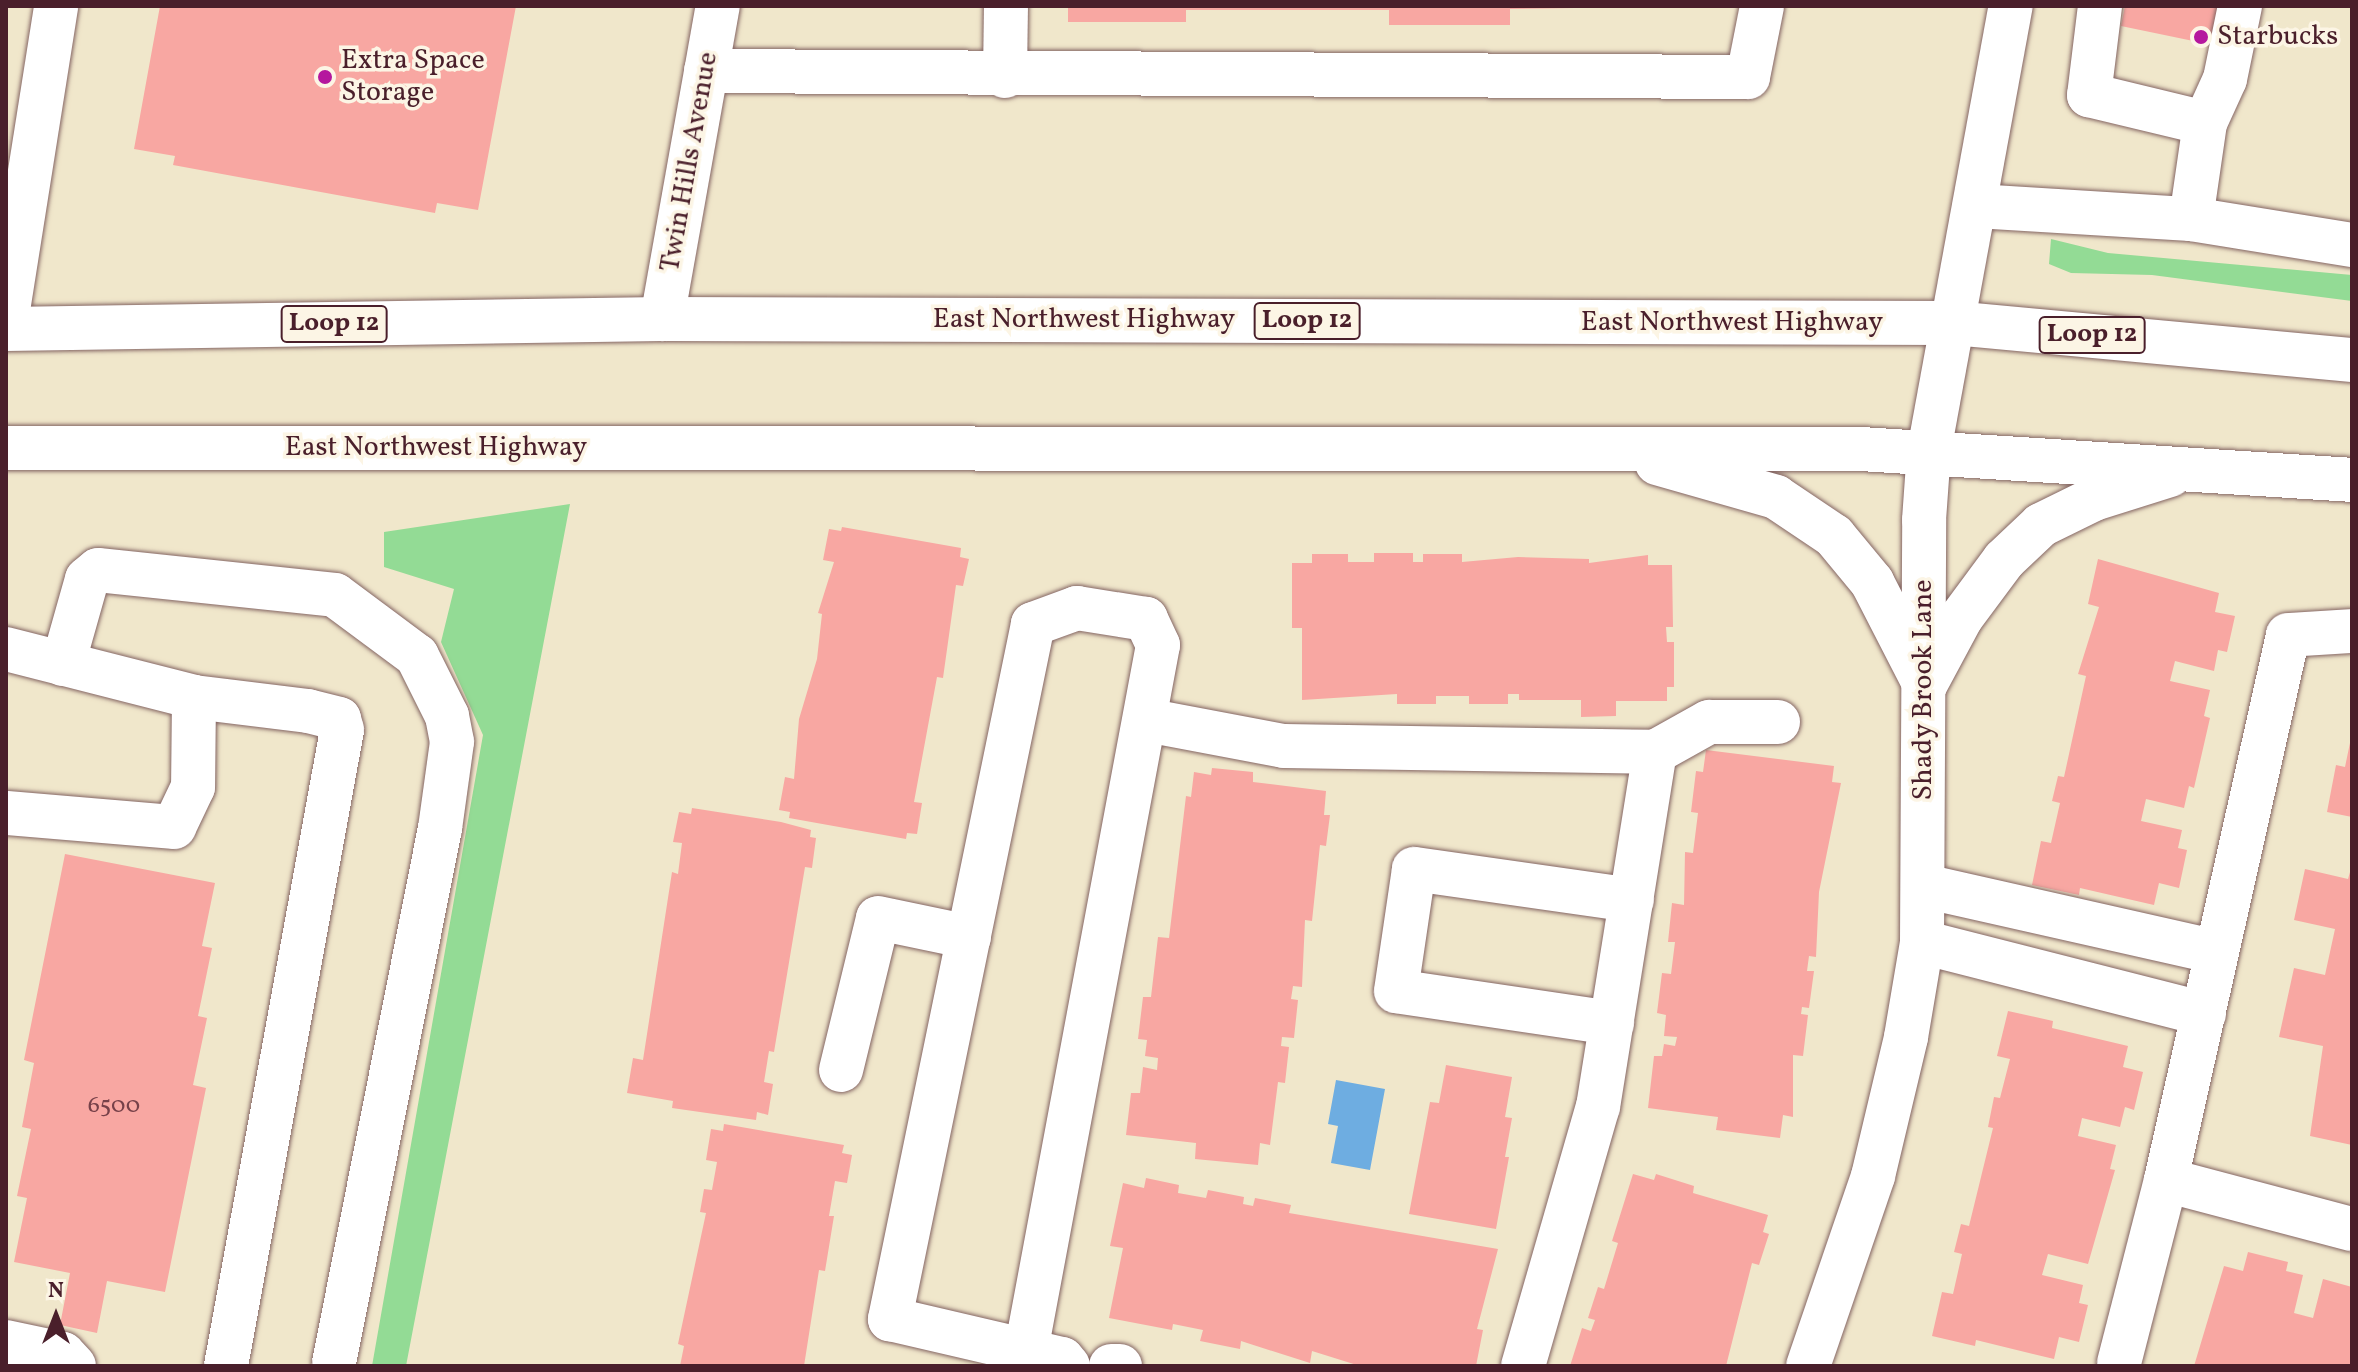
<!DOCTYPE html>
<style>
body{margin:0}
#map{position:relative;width:2358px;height:1372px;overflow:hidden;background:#f0e7cb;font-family:Vollkorn,serif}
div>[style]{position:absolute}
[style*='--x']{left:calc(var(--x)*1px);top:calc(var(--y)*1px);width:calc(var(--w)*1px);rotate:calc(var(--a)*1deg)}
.green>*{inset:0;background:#93db95}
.water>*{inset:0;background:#6eade1}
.building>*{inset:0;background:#f8a7a2}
.roads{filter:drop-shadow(0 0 2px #846563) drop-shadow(0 0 2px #846563)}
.minor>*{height:44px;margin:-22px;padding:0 22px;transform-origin:22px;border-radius:22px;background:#fff}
.major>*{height:44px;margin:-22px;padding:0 22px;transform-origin:22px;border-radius:22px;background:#fff}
.dots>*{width:22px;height:22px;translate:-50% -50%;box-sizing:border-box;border:4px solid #fcf5e5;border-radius:50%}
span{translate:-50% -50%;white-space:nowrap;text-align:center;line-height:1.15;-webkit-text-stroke:7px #fcf5e5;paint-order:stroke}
.number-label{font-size:24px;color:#764149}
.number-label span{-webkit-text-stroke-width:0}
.shield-label span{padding:2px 6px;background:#fcf5e5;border:2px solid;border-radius:6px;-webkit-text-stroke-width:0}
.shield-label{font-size:26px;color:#4a1f2b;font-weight:700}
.poi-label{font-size:28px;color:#4a1f2b}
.left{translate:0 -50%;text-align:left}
.street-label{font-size:28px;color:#4a1f2b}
.frame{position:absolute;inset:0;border:8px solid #4a1f2b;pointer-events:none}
.north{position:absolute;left:16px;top:1276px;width:80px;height:80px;-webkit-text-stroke:6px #fcf5e5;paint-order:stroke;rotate:0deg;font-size:22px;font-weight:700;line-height:32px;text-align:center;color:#4a1f2b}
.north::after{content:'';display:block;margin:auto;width:28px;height:36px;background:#4a1f2b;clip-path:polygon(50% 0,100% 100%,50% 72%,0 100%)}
</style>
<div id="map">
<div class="green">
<i style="clip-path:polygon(2051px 239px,2108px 253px,2352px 275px,2352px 301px,2152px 275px,2071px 273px,2049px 264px)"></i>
<i style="clip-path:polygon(570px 504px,406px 1366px,372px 1366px,483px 735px,441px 642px,454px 589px,384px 567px,384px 532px)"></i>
</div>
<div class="water">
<i style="clip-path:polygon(1336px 1080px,1385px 1089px,1370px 1170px,1331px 1163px,1338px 1126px,1328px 1124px)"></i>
</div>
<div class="building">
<i style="clip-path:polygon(160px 6px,516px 6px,478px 210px,437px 203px,435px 213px,173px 165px,175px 156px,134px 149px)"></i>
<i style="clip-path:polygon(1068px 6px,1710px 6px,1510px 9px,1510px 25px,1389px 25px,1389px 10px,1186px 10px,1186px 22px,1068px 22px)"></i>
<i style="clip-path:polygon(2125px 6px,2235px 6px,2227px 48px,2121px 26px)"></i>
<i style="clip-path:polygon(842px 527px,961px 548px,960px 557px,969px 559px,963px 586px,956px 585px,943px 678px,937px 677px,914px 802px,922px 803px,917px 834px,907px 833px,906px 839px,789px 818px,790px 812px,779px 810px,785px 777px,794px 779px,799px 719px,817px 659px,822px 614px,818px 613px,834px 562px,823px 560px,829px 529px,841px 531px)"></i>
<i style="clip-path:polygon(1374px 553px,1413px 553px,1413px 562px,1423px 562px,1423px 554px,1462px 554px,1462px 562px,1518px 557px,1589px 559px,1589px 563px,1648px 555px,1648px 565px,1672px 565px,1673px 627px,1666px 627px,1667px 642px,1674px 642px,1674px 687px,1667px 687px,1667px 701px,1616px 701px,1616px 716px,1581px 717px,1581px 700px,1519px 700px,1519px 694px,1508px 694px,1508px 704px,1469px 704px,1469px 696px,1436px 696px,1436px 704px,1397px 704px,1397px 694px,1302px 700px,1302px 628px,1292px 628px,1292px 563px,1312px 563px,1312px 554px,1348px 554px,1348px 562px,1374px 562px)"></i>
<i style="clip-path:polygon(2098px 559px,2219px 593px,2215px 612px,2235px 616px,2227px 652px,2218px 650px,2214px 671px,2175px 661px,2170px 681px,2210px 690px,2204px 716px,2210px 718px,2194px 788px,2189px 786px,2184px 808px,2146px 799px,2141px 821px,2182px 830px,2178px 848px,2187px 850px,2179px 888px,2159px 883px,2154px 905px,2080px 888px,2079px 895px,2032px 885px,2041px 841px,2051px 843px,2060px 803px,2052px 801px,2058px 776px,2064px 777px,2086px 676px,2078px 674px,2099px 607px,2088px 604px)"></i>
<i style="clip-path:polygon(2351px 738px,2352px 738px,2352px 817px,2327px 812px,2336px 765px,2345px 767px)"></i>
<i style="clip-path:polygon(1706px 750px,1834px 766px,1832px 782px,1841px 783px,1819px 892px,1816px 957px,1809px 956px,1807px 971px,1814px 971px,1809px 1008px,1802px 1007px,1801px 1014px,1808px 1015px,1803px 1056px,1793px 1055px,1793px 1117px,1783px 1115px,1780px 1138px,1716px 1130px,1718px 1117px,1648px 1108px,1654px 1056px,1662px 1056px,1664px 1044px,1675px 1046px,1677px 1037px,1664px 1036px,1666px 1015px,1657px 1013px,1662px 973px,1671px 974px,1675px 942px,1668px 942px,1672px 903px,1684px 905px,1685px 852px,1693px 853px,1698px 813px,1691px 812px,1696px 771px,1703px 772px)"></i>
<i style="clip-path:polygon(1212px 768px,1253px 772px,1253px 782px,1326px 791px,1324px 815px,1330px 815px,1326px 846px,1320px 845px,1312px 921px,1305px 920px,1302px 987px,1293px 986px,1291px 999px,1298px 1000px,1294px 1038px,1282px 1037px,1281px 1046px,1289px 1047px,1285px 1083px,1278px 1082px,1270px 1145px,1260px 1143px,1258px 1165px,1195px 1159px,1196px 1143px,1126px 1135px,1131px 1093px,1140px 1093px,1143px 1067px,1157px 1070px,1158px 1058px,1145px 1056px,1147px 1040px,1138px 1039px,1143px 997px,1151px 997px,1158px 937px,1169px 938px,1186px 796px,1191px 797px,1194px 772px,1211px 775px)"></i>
<i style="clip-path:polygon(692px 808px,781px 822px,811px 830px,810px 837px,816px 838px,812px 868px,805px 867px,774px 1052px,769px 1051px,764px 1082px,773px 1084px,768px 1115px,757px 1112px,756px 1120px,672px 1108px,673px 1101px,627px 1093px,633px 1058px,643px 1060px,672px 872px,678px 874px,682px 843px,673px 842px,679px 812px,691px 814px)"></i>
<i style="clip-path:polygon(65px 854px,215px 883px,202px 946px,212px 948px,198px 1016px,207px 1018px,193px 1085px,206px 1088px,165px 1292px,107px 1281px,97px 1333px,60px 1325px,70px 1273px,14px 1262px,27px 1198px,17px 1196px,31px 1129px,22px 1127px,34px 1063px,24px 1060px)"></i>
<i style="clip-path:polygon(2352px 865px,2352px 1145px,2310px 1136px,2323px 1046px,2279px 1037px,2294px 968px,2325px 975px,2335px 929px,2294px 920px,2305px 869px,2348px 879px)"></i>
<i style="clip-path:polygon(2008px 1011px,2053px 1021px,2052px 1028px,2128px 1046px,2123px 1067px,2143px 1072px,2134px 1110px,2125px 1107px,2120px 1127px,2082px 1118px,2078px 1136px,2116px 1145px,2110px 1169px,2115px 1170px,2088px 1264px,2048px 1254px,2042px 1275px,2083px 1285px,2079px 1303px,2088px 1305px,2079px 1342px,2059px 1337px,2054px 1359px,1976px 1340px,1975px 1346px,1932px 1336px,1942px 1292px,1953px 1294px,1962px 1254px,1954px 1252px,1961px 1224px,1969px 1226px,1993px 1128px,1988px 1127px,1994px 1097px,2000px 1098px,2010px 1059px,1997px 1056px)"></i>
<i style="clip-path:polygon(1446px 1065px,1512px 1077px,1505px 1117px,1512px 1118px,1505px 1157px,1509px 1157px,1496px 1229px,1409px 1214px,1430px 1102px,1439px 1103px)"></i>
<i style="clip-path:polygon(724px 1124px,844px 1145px,842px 1153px,852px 1155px,847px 1183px,835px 1181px,829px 1216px,834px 1216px,825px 1271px,819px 1270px,804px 1366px,680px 1366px,684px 1346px,678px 1344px,706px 1213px,700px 1212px,704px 1189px,712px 1190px,717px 1162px,706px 1160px,711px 1129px,723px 1131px)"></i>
<i style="clip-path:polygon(1633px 1174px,1654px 1180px,1656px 1174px,1694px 1186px,1693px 1193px,1768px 1215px,1763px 1232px,1769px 1234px,1759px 1265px,1752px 1263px,1726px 1366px,1570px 1366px,1582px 1328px,1591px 1331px,1595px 1320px,1588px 1318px,1598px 1287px,1604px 1289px,1618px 1243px,1612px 1241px)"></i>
<i style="clip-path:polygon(1146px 1178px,1179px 1185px,1178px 1193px,1206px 1198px,1208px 1190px,1244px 1197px,1243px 1204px,1253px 1206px,1255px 1198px,1291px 1205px,1289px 1213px,1498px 1249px,1477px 1329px,1483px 1330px,1476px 1366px,1360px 1366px,1312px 1351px,1310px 1363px,1241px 1341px,1240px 1349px,1200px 1341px,1203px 1330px,1173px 1324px,1172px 1330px,1109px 1318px,1123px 1248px,1110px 1246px,1123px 1183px,1144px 1188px)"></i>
<i style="clip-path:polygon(2248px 1252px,2288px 1262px,2286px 1271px,2303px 1275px,2294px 1313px,2313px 1318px,2323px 1279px,2352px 1287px,2352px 1366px,2194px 1366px,2224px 1266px,2243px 1271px)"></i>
</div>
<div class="roads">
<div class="minor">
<i style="--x:2100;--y:6;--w:90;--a:97"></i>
<i style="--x:2089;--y:95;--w:119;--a:13.6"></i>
<i style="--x:2205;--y:123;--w:97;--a:98.3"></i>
<i style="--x:706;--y:71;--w:1042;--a:0.33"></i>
<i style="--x:1748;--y:77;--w:72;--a:-78.8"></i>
<i style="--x:1005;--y:76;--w:70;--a:-89.2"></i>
<i style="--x:2205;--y:123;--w:48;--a:-65.6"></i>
<i style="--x:2225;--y:79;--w:75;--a:-78.4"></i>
<i style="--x:1976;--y:206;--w:215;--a:3.5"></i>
<i style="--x:2191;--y:219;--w:163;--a:9.2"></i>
<i style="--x:662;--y:319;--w:318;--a:-79.9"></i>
<i style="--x:6;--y:649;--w:194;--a:14.3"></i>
<i style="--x:194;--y:697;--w:90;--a:90.6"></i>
<i style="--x:193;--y:787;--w:44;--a:115.4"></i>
<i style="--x:174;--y:827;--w:169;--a:-175.2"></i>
<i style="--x:63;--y:664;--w:88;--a:-74.2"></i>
<i style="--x:87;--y:579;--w:14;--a:-39"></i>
<i style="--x:98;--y:570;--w:238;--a:6"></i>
<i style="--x:335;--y:595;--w:102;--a:36.6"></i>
<i style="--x:417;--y:656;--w:67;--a:63.4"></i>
<i style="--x:447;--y:716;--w:26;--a:79"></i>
<i style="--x:452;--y:742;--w:87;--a:97.9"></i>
<i style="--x:440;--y:828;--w:545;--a:101.21"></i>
<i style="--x:194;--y:697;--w:115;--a:7"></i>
<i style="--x:308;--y:711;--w:32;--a:14"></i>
<i style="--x:339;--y:719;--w:11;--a:75"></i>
<i style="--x:342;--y:730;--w:646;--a:100.34"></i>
<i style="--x:1146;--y:720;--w:140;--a:10.7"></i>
<i style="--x:1284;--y:746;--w:371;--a:0.9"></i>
<i style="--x:1655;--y:752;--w:62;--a:-29.1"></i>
<i style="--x:1709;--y:722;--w:69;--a:0"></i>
<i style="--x:1924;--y:886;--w:300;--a:12.7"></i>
<i style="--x:1922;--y:942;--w:291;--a:14.3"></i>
<i style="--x:1612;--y:1023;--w:218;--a:-171.6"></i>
<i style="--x:1396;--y:991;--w:123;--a:-81.6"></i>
<i style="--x:1414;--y:869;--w:220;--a:8.1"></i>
<i style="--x:841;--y:1070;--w:156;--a:-76.3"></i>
<i style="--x:878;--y:918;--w:93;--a:11.8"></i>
<i style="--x:2166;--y:1180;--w:192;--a:14.8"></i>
<i style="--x:6;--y:1342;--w:58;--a:11.9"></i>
<i style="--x:63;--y:1354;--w:16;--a:47"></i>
<i style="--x:1026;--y:1351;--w:718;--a:-79.41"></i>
<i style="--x:1158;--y:645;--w:29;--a:-115"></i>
<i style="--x:1146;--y:619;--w:70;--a:-170.9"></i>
<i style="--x:1077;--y:608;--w:47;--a:160"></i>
<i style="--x:1033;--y:624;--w:710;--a:101.63"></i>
<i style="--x:890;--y:1319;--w:177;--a:13.1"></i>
<i style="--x:1062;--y:1359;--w:9;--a:49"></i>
<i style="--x:2119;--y:1363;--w:189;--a:-75.6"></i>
<i style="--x:2166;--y:1180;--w:558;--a:-77.38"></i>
<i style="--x:2288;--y:635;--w:64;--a:-3.6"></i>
<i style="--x:1111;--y:1366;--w:9;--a:0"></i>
<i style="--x:1523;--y:1366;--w:270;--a:-73.9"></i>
<i style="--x:1598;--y:1107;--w:360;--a:-80.9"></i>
<i style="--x:1808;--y:1366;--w:201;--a:-71.1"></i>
<i style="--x:1873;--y:1176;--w:143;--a:-76.6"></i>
<i style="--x:1906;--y:1037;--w:96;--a:-80.4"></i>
<i style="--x:1922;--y:942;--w:422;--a:-89.7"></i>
<i style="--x:1924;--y:520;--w:69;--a:-85.9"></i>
<i style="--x:1929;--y:451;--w:452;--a:-79.6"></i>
</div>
<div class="major">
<i style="--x:6;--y:323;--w:321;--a:-81"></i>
<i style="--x:6;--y:329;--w:656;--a:-0.87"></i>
<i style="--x:662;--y:319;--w:1290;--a:0.18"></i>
<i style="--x:1952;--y:323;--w:402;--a:5.3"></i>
<i style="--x:6;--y:448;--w:1855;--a:0.03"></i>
<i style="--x:1861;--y:449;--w:492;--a:3.6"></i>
<i style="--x:1657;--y:463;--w:124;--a:15.9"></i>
<i style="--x:1776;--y:497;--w:70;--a:33.9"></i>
<i style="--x:1834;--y:536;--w:60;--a:50.4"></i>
<i style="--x:1872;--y:582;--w:116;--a:62.8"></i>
<i style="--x:1925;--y:685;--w:76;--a:-61.8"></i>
<i style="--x:1961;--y:618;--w:72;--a:-53.4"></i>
<i style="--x:2004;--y:560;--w:51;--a:-43.4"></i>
<i style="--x:2041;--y:525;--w:59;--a:-26.1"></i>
<i style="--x:2094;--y:499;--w:80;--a:-17.5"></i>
</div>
</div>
<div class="dots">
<i style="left:2201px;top:37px;background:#b5179e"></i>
<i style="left:325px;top:77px;background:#b5179e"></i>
</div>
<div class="number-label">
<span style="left:114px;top:1107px">6500</span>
</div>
<div class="shield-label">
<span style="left:1307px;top:321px">Loop 12</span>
<span style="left:334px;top:324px">Loop 12</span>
<span style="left:2092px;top:335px">Loop 12</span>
</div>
<div class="poi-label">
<span class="left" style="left:2217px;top:37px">Starbucks</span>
<span class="left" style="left:341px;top:77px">Extra Space<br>Storage</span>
</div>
<div class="street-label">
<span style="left:690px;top:162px;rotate:-80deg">Twin Hills Avenue</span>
<span style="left:1084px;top:320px">East Northwest Highway</span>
<span style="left:1732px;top:323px">East Northwest Highway</span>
<span style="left:436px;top:448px">East Northwest Highway</span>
<span style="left:1924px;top:690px;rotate:-90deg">Shady Brook Lane</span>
</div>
<div class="frame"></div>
<div class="north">N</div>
</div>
